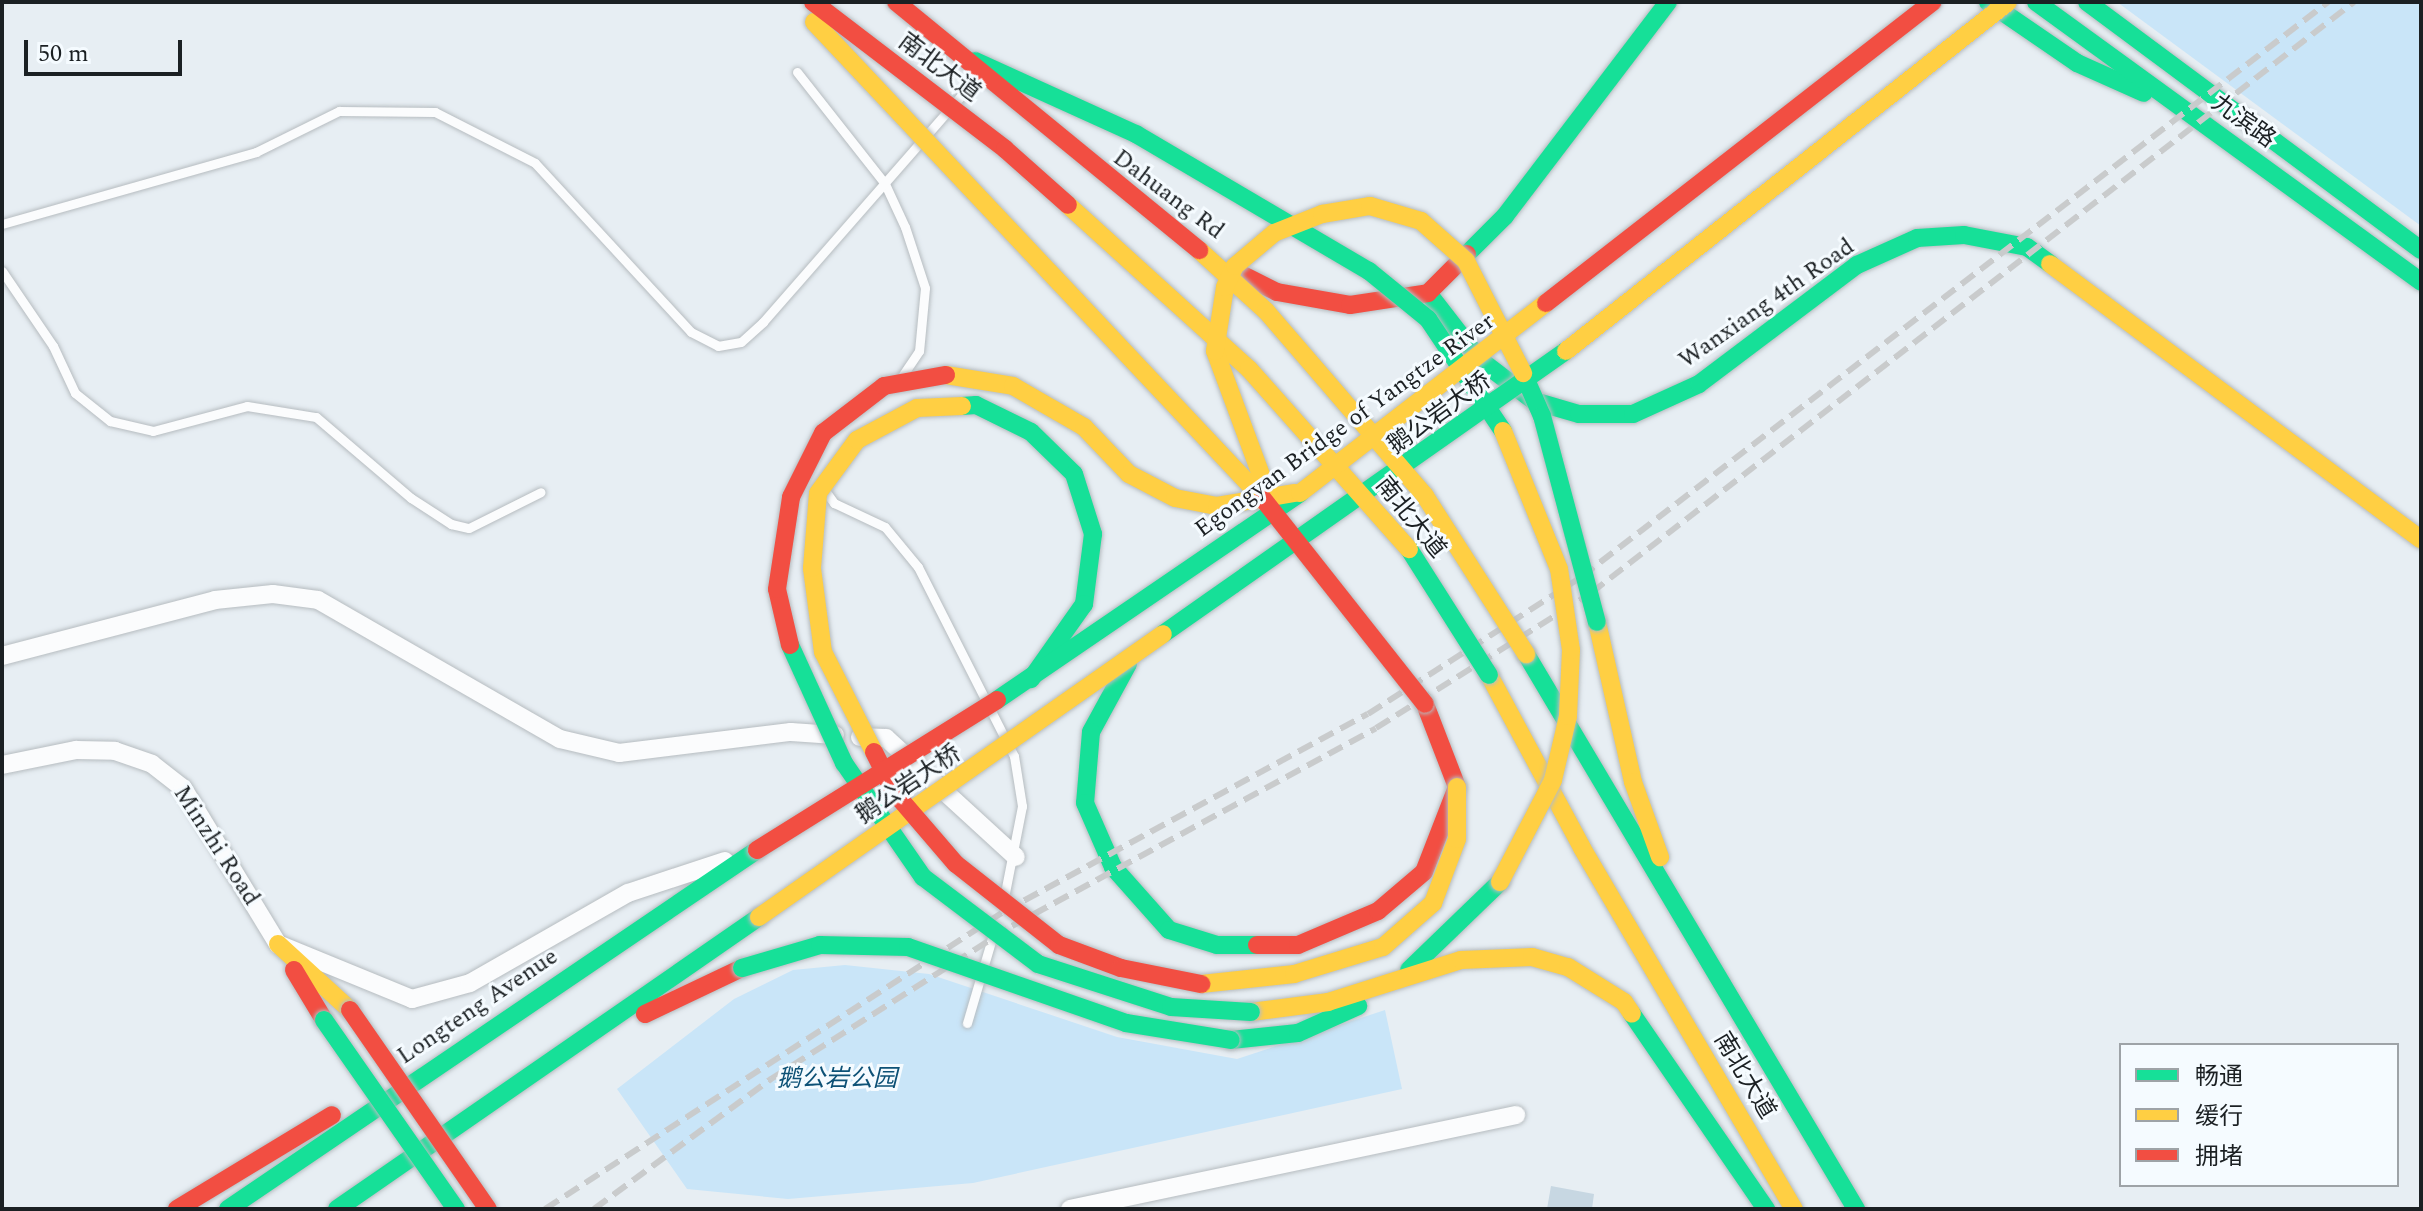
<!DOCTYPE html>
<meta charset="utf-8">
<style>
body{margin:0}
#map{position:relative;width:2423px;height:1211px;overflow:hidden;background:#e7eef3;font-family:Spectral,"Noto Sans SC",serif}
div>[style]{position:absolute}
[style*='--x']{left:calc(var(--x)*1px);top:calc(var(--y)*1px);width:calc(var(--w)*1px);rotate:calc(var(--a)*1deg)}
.green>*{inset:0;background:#c9e5f8}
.building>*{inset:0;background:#c7d7e2}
.roads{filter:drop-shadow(0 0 2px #b6bcc0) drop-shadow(0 0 2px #b6bcc0)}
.lane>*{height:9px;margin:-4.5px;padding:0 4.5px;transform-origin:4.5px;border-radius:4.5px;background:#fbfcfd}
.street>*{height:18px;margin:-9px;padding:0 9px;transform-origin:9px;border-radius:9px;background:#fbfcfd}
.fast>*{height:18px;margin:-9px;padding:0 9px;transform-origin:9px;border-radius:9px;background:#16e098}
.slow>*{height:18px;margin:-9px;padding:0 9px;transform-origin:9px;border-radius:9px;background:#ffcf43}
.jam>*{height:18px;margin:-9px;padding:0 9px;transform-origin:9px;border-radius:9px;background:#f24e42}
.rail>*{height:6px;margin-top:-3px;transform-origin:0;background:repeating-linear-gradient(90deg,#c9cbcc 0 16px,transparent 0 24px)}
.bridges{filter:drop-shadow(0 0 2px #b6bcc0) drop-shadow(0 0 2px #b6bcc0)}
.fast-bridge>*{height:18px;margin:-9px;padding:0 9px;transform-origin:9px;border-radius:9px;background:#16e098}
.slow-bridge>*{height:18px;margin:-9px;padding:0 9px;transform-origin:9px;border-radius:9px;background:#ffcf43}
.jam-bridge>*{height:18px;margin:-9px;padding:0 9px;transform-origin:9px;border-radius:9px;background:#f24e42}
span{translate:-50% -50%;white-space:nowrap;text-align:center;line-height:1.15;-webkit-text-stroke:6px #f5fbff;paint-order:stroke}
.street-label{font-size:24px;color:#1b2023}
.park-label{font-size:24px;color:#0d5176;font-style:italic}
.frame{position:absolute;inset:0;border:4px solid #1b2023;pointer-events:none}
.legend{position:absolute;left:2119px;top:1043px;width:280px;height:144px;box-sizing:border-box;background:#f5fbff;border:2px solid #9ea3a7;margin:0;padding:10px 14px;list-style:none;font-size:24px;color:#1b2023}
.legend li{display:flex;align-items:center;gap:16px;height:40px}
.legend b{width:40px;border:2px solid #9ea3a7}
.scale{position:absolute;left:24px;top:40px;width:158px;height:36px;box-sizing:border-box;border:4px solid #1b2023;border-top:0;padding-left:10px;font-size:24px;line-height:28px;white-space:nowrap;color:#1b2023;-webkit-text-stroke:6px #f5fbff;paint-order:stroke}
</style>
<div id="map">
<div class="green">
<i style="clip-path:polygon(2117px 2px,2421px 2px,2421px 226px)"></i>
<i style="clip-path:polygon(845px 965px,929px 974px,1117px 1037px,1237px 1059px,1385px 1010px,1402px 1089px,973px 1183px,788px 1199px,687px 1189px,617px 1089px,734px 999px,793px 970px)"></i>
</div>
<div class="building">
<i style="clip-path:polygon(1551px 1186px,1594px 1194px,1592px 1209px,1547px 1209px)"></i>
</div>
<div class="roads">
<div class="lane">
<i style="--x:797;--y:72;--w:142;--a:51.8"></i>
<i style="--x:885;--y:184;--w:47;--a:65.1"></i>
<i style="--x:905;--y:227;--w:64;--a:71.8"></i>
<i style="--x:925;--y:288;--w:63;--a:95.4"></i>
<i style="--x:919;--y:351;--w:29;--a:124"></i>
<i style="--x:2;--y:224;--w:264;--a:-15.8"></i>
<i style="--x:256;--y:152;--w:93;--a:-26.3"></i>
<i style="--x:339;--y:111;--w:96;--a:0.6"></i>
<i style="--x:435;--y:112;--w:112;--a:27"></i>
<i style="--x:535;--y:163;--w:230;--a:47.3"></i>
<i style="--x:691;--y:332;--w:30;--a:27"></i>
<i style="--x:718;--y:346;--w:23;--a:-10"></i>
<i style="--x:741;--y:342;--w:30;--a:-42"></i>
<i style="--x:763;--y:322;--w:327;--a:-48.8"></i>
<i style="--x:2;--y:271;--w:91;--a:55.8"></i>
<i style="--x:53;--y:346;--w:52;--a:64.9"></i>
<i style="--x:75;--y:393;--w:45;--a:38.7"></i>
<i style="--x:110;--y:421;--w:44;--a:13.1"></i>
<i style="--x:153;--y:431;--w:97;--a:-14.9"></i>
<i style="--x:247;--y:406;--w:70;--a:9.1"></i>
<i style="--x:316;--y:417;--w:125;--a:40.5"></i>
<i style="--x:411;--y:498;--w:48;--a:33"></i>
<i style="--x:451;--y:524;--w:18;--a:13"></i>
<i style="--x:469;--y:528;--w:80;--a:-26.6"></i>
<i style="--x:826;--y:492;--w:14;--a:54"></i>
<i style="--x:834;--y:503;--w:56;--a:25.2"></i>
<i style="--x:885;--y:527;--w:52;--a:50.5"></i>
<i style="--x:918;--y:567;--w:212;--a:63.1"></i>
<i style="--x:1014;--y:756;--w:51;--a:80.9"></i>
<i style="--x:1022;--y:806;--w:89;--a:101.1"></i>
<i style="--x:967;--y:1023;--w:89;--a:-73.6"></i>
</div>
<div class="street">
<i style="--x:2;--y:656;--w:220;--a:-14.7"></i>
<i style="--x:215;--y:600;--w:58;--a:-5.9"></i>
<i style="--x:273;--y:594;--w:45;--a:7.6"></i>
<i style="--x:318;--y:600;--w:279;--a:29.9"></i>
<i style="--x:560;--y:739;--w:61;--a:13.3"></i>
<i style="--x:619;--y:753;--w:173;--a:-7"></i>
<i style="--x:791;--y:732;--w:44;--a:3.9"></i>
<i style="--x:860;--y:737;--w:26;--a:2"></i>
<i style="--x:886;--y:738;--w:176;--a:42.5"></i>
<i style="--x:2;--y:765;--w:76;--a:-11.5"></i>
<i style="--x:76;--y:750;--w:39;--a:1"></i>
<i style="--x:115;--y:751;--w:39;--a:19"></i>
<i style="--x:152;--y:764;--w:39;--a:38"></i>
<i style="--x:183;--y:788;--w:183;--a:58.7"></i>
<i style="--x:278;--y:944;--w:145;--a:22.3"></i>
<i style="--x:412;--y:999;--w:60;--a:-15.4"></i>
<i style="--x:470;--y:983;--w:182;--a:-29.7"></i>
<i style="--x:628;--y:893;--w:102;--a:-18.3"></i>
<i style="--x:1070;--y:1209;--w:456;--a:-11.9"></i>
</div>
<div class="fast">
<i style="--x:1988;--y:2;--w:108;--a:34.4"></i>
<i style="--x:2077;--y:63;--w:73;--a:24.1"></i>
<i style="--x:2036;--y:2;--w:476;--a:36"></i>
<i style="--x:2087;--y:2;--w:416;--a:36.6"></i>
<i style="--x:1467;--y:254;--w:54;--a:-45"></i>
<i style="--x:1505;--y:216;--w:269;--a:-52.7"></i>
<i style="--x:1428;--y:293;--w:85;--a:52.2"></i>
<i style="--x:1480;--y:360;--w:68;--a:37.2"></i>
<i style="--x:1534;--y:401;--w:47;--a:16.1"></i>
<i style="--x:1579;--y:414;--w:54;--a:0"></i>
<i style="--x:1633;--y:414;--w:72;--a:-24.4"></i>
<i style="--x:1699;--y:384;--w:198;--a:-37"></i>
<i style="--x:1857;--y:265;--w:66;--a:-24.2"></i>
<i style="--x:1917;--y:238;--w:47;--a:-3.7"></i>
<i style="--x:1964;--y:235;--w:64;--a:10.8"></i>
<i style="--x:2027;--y:247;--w:29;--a:36"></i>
<i style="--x:1526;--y:654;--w:646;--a:59.26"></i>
<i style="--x:1128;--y:664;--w:77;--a:118.6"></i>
<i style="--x:1091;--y:732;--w:71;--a:94.8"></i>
<i style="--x:1085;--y:803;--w:70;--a:66.4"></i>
<i style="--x:1113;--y:867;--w:84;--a:48.4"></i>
<i style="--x:1169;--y:930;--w:50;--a:17.4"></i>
<i style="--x:1217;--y:945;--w:40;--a:0"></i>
<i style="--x:1409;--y:970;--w:127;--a:-44"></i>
<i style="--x:1632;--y:1014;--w:237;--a:55.5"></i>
<i style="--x:1231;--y:1040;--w:67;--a:-6"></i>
<i style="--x:1298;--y:1033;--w:66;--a:-24.2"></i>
<i style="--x:228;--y:1209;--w:639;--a:-34.16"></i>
<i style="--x:337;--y:1209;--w:513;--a:-34.68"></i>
</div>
<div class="slow">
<i style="--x:2050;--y:264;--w:462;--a:36.6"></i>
<i style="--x:1597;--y:622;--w:164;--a:77.3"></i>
<i style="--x:1633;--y:782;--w:80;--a:70.2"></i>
<i style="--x:1489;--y:675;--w:196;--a:61.7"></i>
<i style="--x:1582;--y:848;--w:419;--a:59.6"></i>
<i style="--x:278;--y:944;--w:98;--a:42.5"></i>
<i style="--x:1251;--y:1012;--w:78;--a:-7.4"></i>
<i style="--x:1328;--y:1002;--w:139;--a:-17.5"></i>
<i style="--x:1461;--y:960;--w:71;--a:-2.4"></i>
<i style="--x:1532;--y:957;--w:37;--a:16"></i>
<i style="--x:1568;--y:967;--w:66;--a:32"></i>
<i style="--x:1624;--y:1002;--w:14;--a:56"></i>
</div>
<div class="jam">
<i style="--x:1233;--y:270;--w:49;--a:26.6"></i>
<i style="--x:1277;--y:292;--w:74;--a:10.1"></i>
<i style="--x:1350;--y:305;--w:79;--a:-8.7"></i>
<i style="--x:1428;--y:293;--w:55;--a:-45"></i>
<i style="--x:1257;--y:945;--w:41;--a:0"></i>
<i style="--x:1298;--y:945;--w:87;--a:-23"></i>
<i style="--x:1378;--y:911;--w:60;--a:-40.3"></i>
<i style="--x:1424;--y:872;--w:91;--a:-68.8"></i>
<i style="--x:1457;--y:787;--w:89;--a:-111.1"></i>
<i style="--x:294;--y:970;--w:58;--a:59"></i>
<i style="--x:645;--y:1014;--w:107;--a:-25.4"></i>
<i style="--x:177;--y:1209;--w:181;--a:-31.2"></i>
</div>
</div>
<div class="rail">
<i style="--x:545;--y:1209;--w:546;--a:-32.96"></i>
<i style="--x:1003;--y:912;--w:415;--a:-28.5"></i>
<i style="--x:1368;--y:714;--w:253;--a:-32.7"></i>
<i style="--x:1581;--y:577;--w:943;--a:-37.59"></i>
<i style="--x:594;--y:1209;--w:220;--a:-36.3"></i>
<i style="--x:771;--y:1079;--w:285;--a:-32.4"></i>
<i style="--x:1012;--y:926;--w:414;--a:-28.5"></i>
<i style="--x:1376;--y:728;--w:254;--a:-32.1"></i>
<i style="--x:1591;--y:593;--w:965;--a:-37.76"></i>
</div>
<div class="bridges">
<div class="fast-bridge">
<i style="--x:975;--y:61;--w:177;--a:24.4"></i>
<i style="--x:1136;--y:134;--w:270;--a:30.5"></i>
<i style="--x:1369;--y:271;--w:76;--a:39.1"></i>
<i style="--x:1428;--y:319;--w:135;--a:56.2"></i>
<i style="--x:1523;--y:373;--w:47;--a:66.2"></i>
<i style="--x:1542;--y:416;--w:213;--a:75.1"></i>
<i style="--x:962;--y:406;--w:14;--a:-4"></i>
<i style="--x:976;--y:405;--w:61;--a:26.1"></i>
<i style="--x:1031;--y:432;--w:60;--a:44.3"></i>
<i style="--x:1074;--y:474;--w:63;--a:72.4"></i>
<i style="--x:1093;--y:534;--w:71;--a:97.3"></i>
<i style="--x:1084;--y:604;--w:92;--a:125.2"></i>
<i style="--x:1409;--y:549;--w:149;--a:57.6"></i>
<i style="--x:1163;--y:634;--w:492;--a:-35.1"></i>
<i style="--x:790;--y:645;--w:130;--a:65.4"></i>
<i style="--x:844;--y:763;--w:139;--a:55.3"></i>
<i style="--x:923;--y:877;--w:144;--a:37.1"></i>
<i style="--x:1038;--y:964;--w:140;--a:17.9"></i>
<i style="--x:1171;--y:1007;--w:80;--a:3.6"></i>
<i style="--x:997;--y:700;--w:367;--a:-34.3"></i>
<i style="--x:742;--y:968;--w:81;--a:-16.4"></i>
<i style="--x:820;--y:945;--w:88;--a:1.3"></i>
<i style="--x:908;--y:947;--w:231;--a:19.2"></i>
<i style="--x:1126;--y:1023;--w:106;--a:9.2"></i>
<i style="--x:324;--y:1020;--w:231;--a:55.1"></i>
</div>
<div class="slow-bridge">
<i style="--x:814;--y:22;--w:655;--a:46.73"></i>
<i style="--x:1068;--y:205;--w:244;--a:42.2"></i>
<i style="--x:1249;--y:369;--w:241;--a:48.4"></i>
<i style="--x:1199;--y:250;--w:91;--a:42.3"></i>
<i style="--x:1266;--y:311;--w:244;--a:49.3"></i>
<i style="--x:1425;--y:496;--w:188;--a:57.4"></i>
<i style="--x:1566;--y:351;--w:563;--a:-38.29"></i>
<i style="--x:946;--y:375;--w:68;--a:9.3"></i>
<i style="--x:1013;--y:386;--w:82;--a:30"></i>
<i style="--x:1084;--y:427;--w:65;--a:46.2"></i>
<i style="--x:1129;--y:474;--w:52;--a:27.6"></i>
<i style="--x:1175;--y:498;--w:43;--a:10.8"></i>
<i style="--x:1217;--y:506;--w:79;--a:-9.5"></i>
<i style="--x:1300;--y:493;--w:311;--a:-37.7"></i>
<i style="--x:1270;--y:499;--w:158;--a:-110.4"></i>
<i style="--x:1215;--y:351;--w:65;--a:-81.1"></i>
<i style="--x:1225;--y:287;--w:23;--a:-65"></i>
<i style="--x:1235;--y:266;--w:51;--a:-40.2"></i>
<i style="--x:1274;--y:233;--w:52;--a:-21.6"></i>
<i style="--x:1322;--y:214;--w:49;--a:-9.5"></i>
<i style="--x:1370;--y:206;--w:53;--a:16.4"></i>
<i style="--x:1421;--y:221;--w:60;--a:41.6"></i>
<i style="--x:1466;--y:261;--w:126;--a:63"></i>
<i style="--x:874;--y:752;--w:112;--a:-117"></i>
<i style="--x:823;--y:652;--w:85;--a:-97.5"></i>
<i style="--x:812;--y:568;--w:75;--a:-85.4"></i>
<i style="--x:818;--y:493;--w:66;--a:-53.7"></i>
<i style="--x:857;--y:440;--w:68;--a:-28.1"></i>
<i style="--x:917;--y:408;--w:45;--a:-2.5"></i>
<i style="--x:1500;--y:882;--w:115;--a:-62.5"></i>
<i style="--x:1553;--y:780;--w:66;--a:-76.8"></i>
<i style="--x:1568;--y:716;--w:66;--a:-87.4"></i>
<i style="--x:1571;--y:650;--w:82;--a:-98.4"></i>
<i style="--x:1559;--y:569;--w:149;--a:-112.1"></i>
<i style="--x:759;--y:917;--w:493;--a:-35"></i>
<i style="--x:1201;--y:984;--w:94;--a:-6.1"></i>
<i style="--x:1294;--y:974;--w:93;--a:-16.9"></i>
<i style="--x:1383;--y:947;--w:67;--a:-41.3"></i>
<i style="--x:1433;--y:903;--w:68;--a:-69.4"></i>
<i style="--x:1457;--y:839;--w:52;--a:-90"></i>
</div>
<div class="jam-bridge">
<i style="--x:813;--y:2;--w:242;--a:37.4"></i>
<i style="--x:1005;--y:149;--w:84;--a:41.6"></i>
<i style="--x:896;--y:2;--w:392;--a:39.3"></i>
<i style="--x:1546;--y:303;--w:490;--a:-37.9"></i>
<i style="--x:1263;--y:499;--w:261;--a:51.7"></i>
<i style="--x:790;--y:645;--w:57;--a:-103.1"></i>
<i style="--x:777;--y:589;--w:93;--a:-81.3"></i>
<i style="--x:791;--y:497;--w:72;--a:-63.4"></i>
<i style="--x:823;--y:433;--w:77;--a:-37.6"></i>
<i style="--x:884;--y:386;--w:63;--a:-10.1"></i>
<i style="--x:874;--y:752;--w:45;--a:63.4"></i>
<i style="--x:894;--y:792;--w:95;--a:49.3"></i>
<i style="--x:956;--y:864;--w:131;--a:38.2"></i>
<i style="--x:1059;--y:945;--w:66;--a:20.4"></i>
<i style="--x:1121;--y:968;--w:82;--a:11.3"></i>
<i style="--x:757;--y:850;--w:283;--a:-32"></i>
<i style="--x:350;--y:1010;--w:242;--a:55.3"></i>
</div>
</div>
<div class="street-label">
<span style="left:939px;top:68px;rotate:37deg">南北大道</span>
<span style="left:2243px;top:122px;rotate:36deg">九滨路</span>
<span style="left:1168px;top:195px;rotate:37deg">Dahuang Rd</span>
<span style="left:1767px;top:304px;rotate:-35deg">Wanxiang 4th Road</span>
<span style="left:1440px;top:414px;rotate:-36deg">鹅公岩大桥</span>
<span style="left:1345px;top:426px;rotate:-36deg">Egongyan Bridge of Yangtze River</span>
<span style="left:1410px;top:518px;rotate:51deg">南北大道</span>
<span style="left:909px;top:785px;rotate:-34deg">鹅公岩大桥</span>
<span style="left:216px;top:846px;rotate:57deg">Minzhi Road</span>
<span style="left:478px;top:1007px;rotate:-34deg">Longteng Avenue</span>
<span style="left:1744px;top:1076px;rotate:59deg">南北大道</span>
</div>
<div class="park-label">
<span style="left:837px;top:1080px">鹅公岩公园</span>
</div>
<div class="frame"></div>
<ul class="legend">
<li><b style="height:10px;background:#16e098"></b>畅通</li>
<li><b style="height:10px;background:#ffcf43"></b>缓行</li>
<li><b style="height:10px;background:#f24e42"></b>拥堵</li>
</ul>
<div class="scale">50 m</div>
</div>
